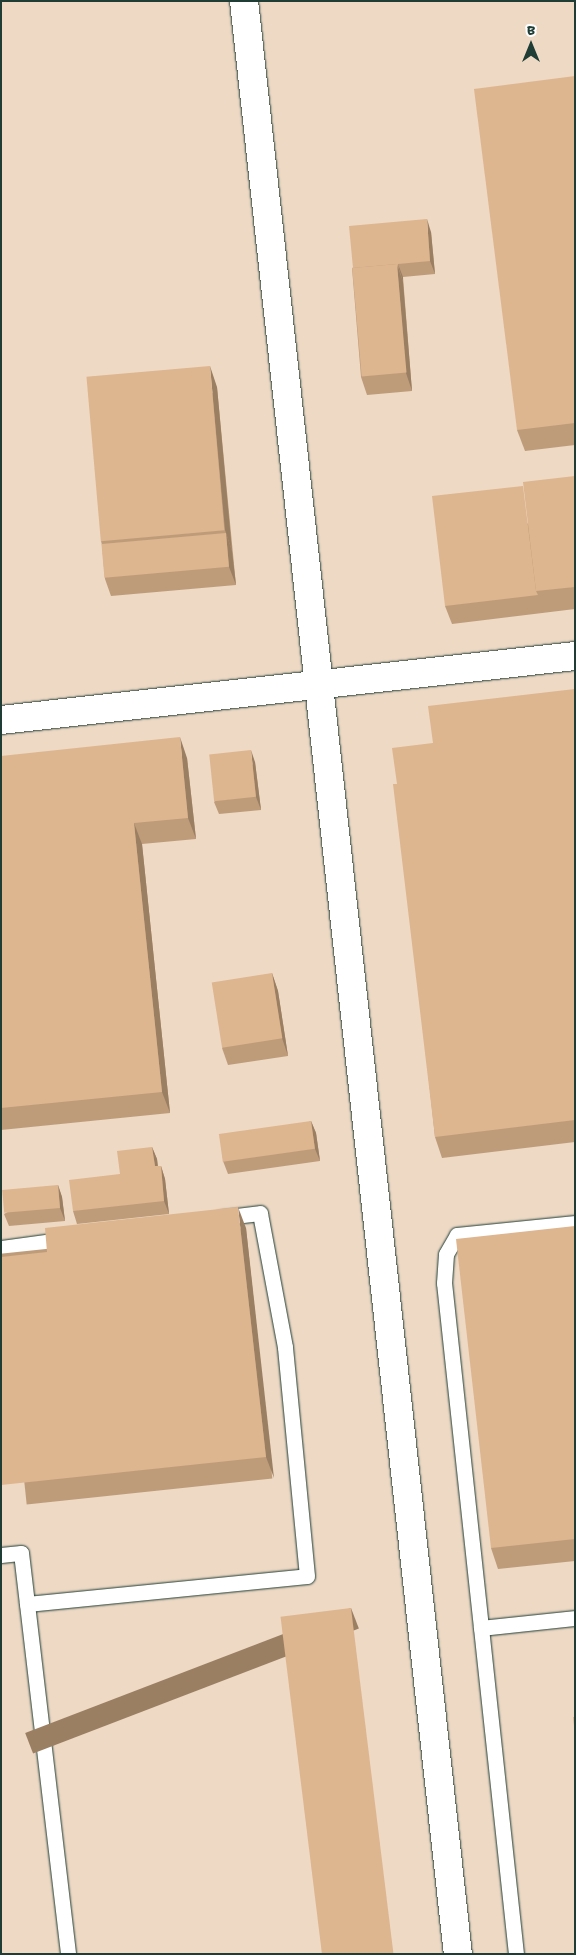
<!DOCTYPE html>
<style>
body{margin:0}
#map{position:relative;width:576px;height:1955px;overflow:hidden;background:#f5e9dd;font-family:"Shantell Sans",sans-serif}
div>[style]{position:absolute}
[style*='--x']{left:calc(var(--x)*1px);top:calc(var(--y)*1px);width:calc(var(--w)*1px);rotate:calc(var(--a)*1deg)}
.built>*{inset:0;background:#eed9c5;transform-origin:0 0}
.roads{filter:drop-shadow(0 0 1px #1f3d34) drop-shadow(0 0 1px #1f3d34)}
.lane>*{height:15px;margin:-7.5px;padding:0 7.5px;transform-origin:7.5px;border-radius:7.5px;background:#fff}
.street>*{height:28px;margin:-14px;padding:0 14px;transform-origin:14px;border-radius:14px;background:#fff}
.wall>*{inset:0;background:#be9c7a;transform-origin:0 0}
.shaded-wall>*{inset:0;background:#9b7f63;transform-origin:0 0}
.building>*{inset:0;background:#ddb58e;transform-origin:0 0}
span{translate:-50% -50%;white-space:nowrap;text-align:center;line-height:1.15;-webkit-text-stroke:4.5px #fff;paint-order:stroke}
.frame{position:absolute;inset:0;border:2px solid #1f3d34;pointer-events:none}
.north{position:absolute;left:506px;top:20px;width:50px;height:50px;-webkit-text-stroke:4px #fff;paint-order:stroke;rotate:0deg;font-size:14px;font-weight:700;line-height:20px;text-align:center;color:#1f3d34}
.north::after{content:'';display:block;margin:auto;width:18px;height:22px;background:#1f3d34;clip-path:polygon(50% 0,100% 100%,50% 72%,0 100%)}
</style>
<div id="map">
<div class="built">
<i style="left:1px;top:1px;width:574px;height:1953px"></i>
</div>
<div class="roads">
<div class="lane">
<i style="--x:1;--y:1248;--w:67;--a:-7.8"></i>
<i style="--x:1;--y:1555;--w:20;--a:-6"></i>
<i style="--x:21;--y:1553;--w:404;--a:83.3"></i>
<i style="--x:27;--y:1604;--w:281;--a:-5.7"></i>
<i style="--x:307;--y:1576;--w:230;--a:-95.5"></i>
<i style="--x:285;--y:1347;--w:136;--a:-100.6"></i>
<i style="--x:260;--y:1213;--w:39;--a:173"></i>
<i style="--x:481;--y:1628;--w:95;--a:-6.1"></i>
<i style="--x:516;--y:1954;--w:675;--a:-96.12"></i>
<i style="--x:444;--y:1283;--w:29;--a:-86"></i>
<i style="--x:446;--y:1254;--w:22;--a:-60"></i>
<i style="--x:457;--y:1235;--w:119;--a:-5.8"></i>
</div>
<div class="street">
<i style="--x:244;--y:1;--w:1965;--a:83.75"></i>
<i style="--x:1;--y:720;--w:578;--a:-6.36"></i>
</div>
</div>
<div class="wall">
<i style="clip-path:polygon(575px 76px,575px 445px,525px 451px,517px 430px)"></i>
<i style="clip-path:polygon(431px 232px,435px 274px,403px 277px,412px 391px,367px 395px,361px 377px,352px 268px)"></i>
<i style="clip-path:polygon(217px 387px,236px 585px,111px 596px,105px 579px,102px 545px,101px 541px)"></i>
<i style="clip-path:polygon(575px 476px,575px 609px,452px 624px,445px 606px)"></i>
<i style="clip-path:polygon(575px 689px,575px 1142px,442px 1158px,435px 1137px,397px 784px,433px 743px)"></i>
<i style="clip-path:polygon(1px 756px,187px 758px,196px 839px,142px 844px,170px 1113px,1px 1130px)"></i>
<i style="clip-path:polygon(255px 762px,261px 810px,219px 814px,214px 802px)"></i>
<i style="clip-path:polygon(272px 973px,278px 991px,288px 1056px,228px 1065px,222px 1048px)"></i>
<i style="clip-path:polygon(311px 1121px,316px 1133px,320px 1161px,228px 1174px,223px 1161px)"></i>
<i style="clip-path:polygon(152px 1147px,157px 1159px,158px 1166px,161px 1166px,165px 1179px,169px 1214px,77px 1224px,73px 1211px,120px 1174px)"></i>
<i style="clip-path:polygon(58px 1185px,62px 1197px,65px 1221px,9px 1226px,4px 1214px)"></i>
<i style="clip-path:polygon(575px 1226px,575px 1561px,498px 1569px,491px 1548px)"></i>
<i style="left:246px;top:1228px;width:252px;height:247px;rotate:84deg"></i>
</div>
<div class="shaded-wall">
<i style="clip-path:polygon(427px 219px,431px 232px,435px 274px,430px 261px)"></i>
<i style="clip-path:polygon(397px 264px,403px 282px,412px 391px,406px 373px)"></i>
<i style="clip-path:polygon(398px 264px,403px 277px,403px 282px,399px 269px)"></i>
<i style="clip-path:polygon(210px 366px,217px 387px,232px 551px,225px 530px)"></i>
<i style="clip-path:polygon(226px 533px,232px 551px,236px 585px,229px 567px)"></i>
<i style="clip-path:polygon(180px 737px,187px 758px,196px 839px,188px 818px)"></i>
<i style="clip-path:polygon(251px 750px,255px 762px,261px 810px,256px 797px)"></i>
<i style="clip-path:polygon(134px 823px,142px 844px,170px 1113px,162px 1092px)"></i>
<i style="clip-path:polygon(272px 973px,278px 991px,288px 1056px,282px 1038px)"></i>
<i style="clip-path:polygon(311px 1121px,316px 1133px,320px 1161px,315px 1149px)"></i>
<i style="clip-path:polygon(152px 1147px,157px 1159px,159px 1179px,155px 1166px)"></i>
<i style="clip-path:polygon(161px 1166px,165px 1179px,169px 1214px,164px 1201px)"></i>
<i style="clip-path:polygon(58px 1185px,62px 1197px,65px 1221px,60px 1208px)"></i>
<i style="clip-path:polygon(238px 1207px,246px 1228px,274px 1478px,266px 1457px)"></i>
<i style="left:351px;top:1608px;width:22px;height:349px;rotate:69deg"></i>
</div>
<div class="building">
<i style="clip-path:polygon(575px 76px,575px 423px,517px 430px,474px 89px)"></i>
<i style="clip-path:polygon(427px 219px,430px 261px,398px 264px,398px 269px,397px 264px,353px 268px,349px 226px)"></i>
<i style="left:397px;top:264px;width:109px;height:45px;rotate:85deg"></i>
<i style="left:210px;top:366px;width:165px;height:124px;rotate:85deg"></i>
<i style="clip-path:polygon(575px 476px,575px 587px,536px 591px,523px 482px)"></i>
<i style="clip-path:polygon(523px 486px,536px 591px,538px 595px,445px 606px,432px 496px)"></i>
<i style="left:226px;top:533px;width:34px;height:125px;rotate:85deg"></i>
<i style="clip-path:polygon(575px 689px,575px 1120px,435px 1137px,393px 784px,397px 784px,392px 748px,433px 743px,428px 706px)"></i>
<i style="clip-path:polygon(180px 737px,188px 818px,134px 823px,162px 1092px,1px 1108px,1px 756px)"></i>
<i style="left:251px;top:750px;width:47px;height:42px;rotate:84deg"></i>
<i style="left:272px;top:973px;width:66px;height:61px;rotate:81deg"></i>
<i style="left:311px;top:1121px;width:28px;height:93px;rotate:82deg"></i>
<i style="clip-path:polygon(152px 1147px,155px 1166px,161px 1166px,164px 1201px,73px 1211px,69px 1180px,120px 1174px,117px 1151px)"></i>
<i style="left:58px;top:1185px;width:23px;height:56px;rotate:85deg"></i>
<i style="clip-path:polygon(238px 1207px,266px 1457px,1px 1485px,1px 1257px,47px 1252px,45px 1228px)"></i>
<i style="clip-path:polygon(575px 1226px,575px 1539px,491px 1548px,456px 1239px)"></i>
<i style="left:351px;top:1608px;width:349px;height:71px;rotate:83deg"></i>
<i style="clip-path:polygon(573px 1717px,575px 1717px,575px 1736px)"></i>
</div>
<div class="frame"></div>
<div class="north">B</div>
</div>
